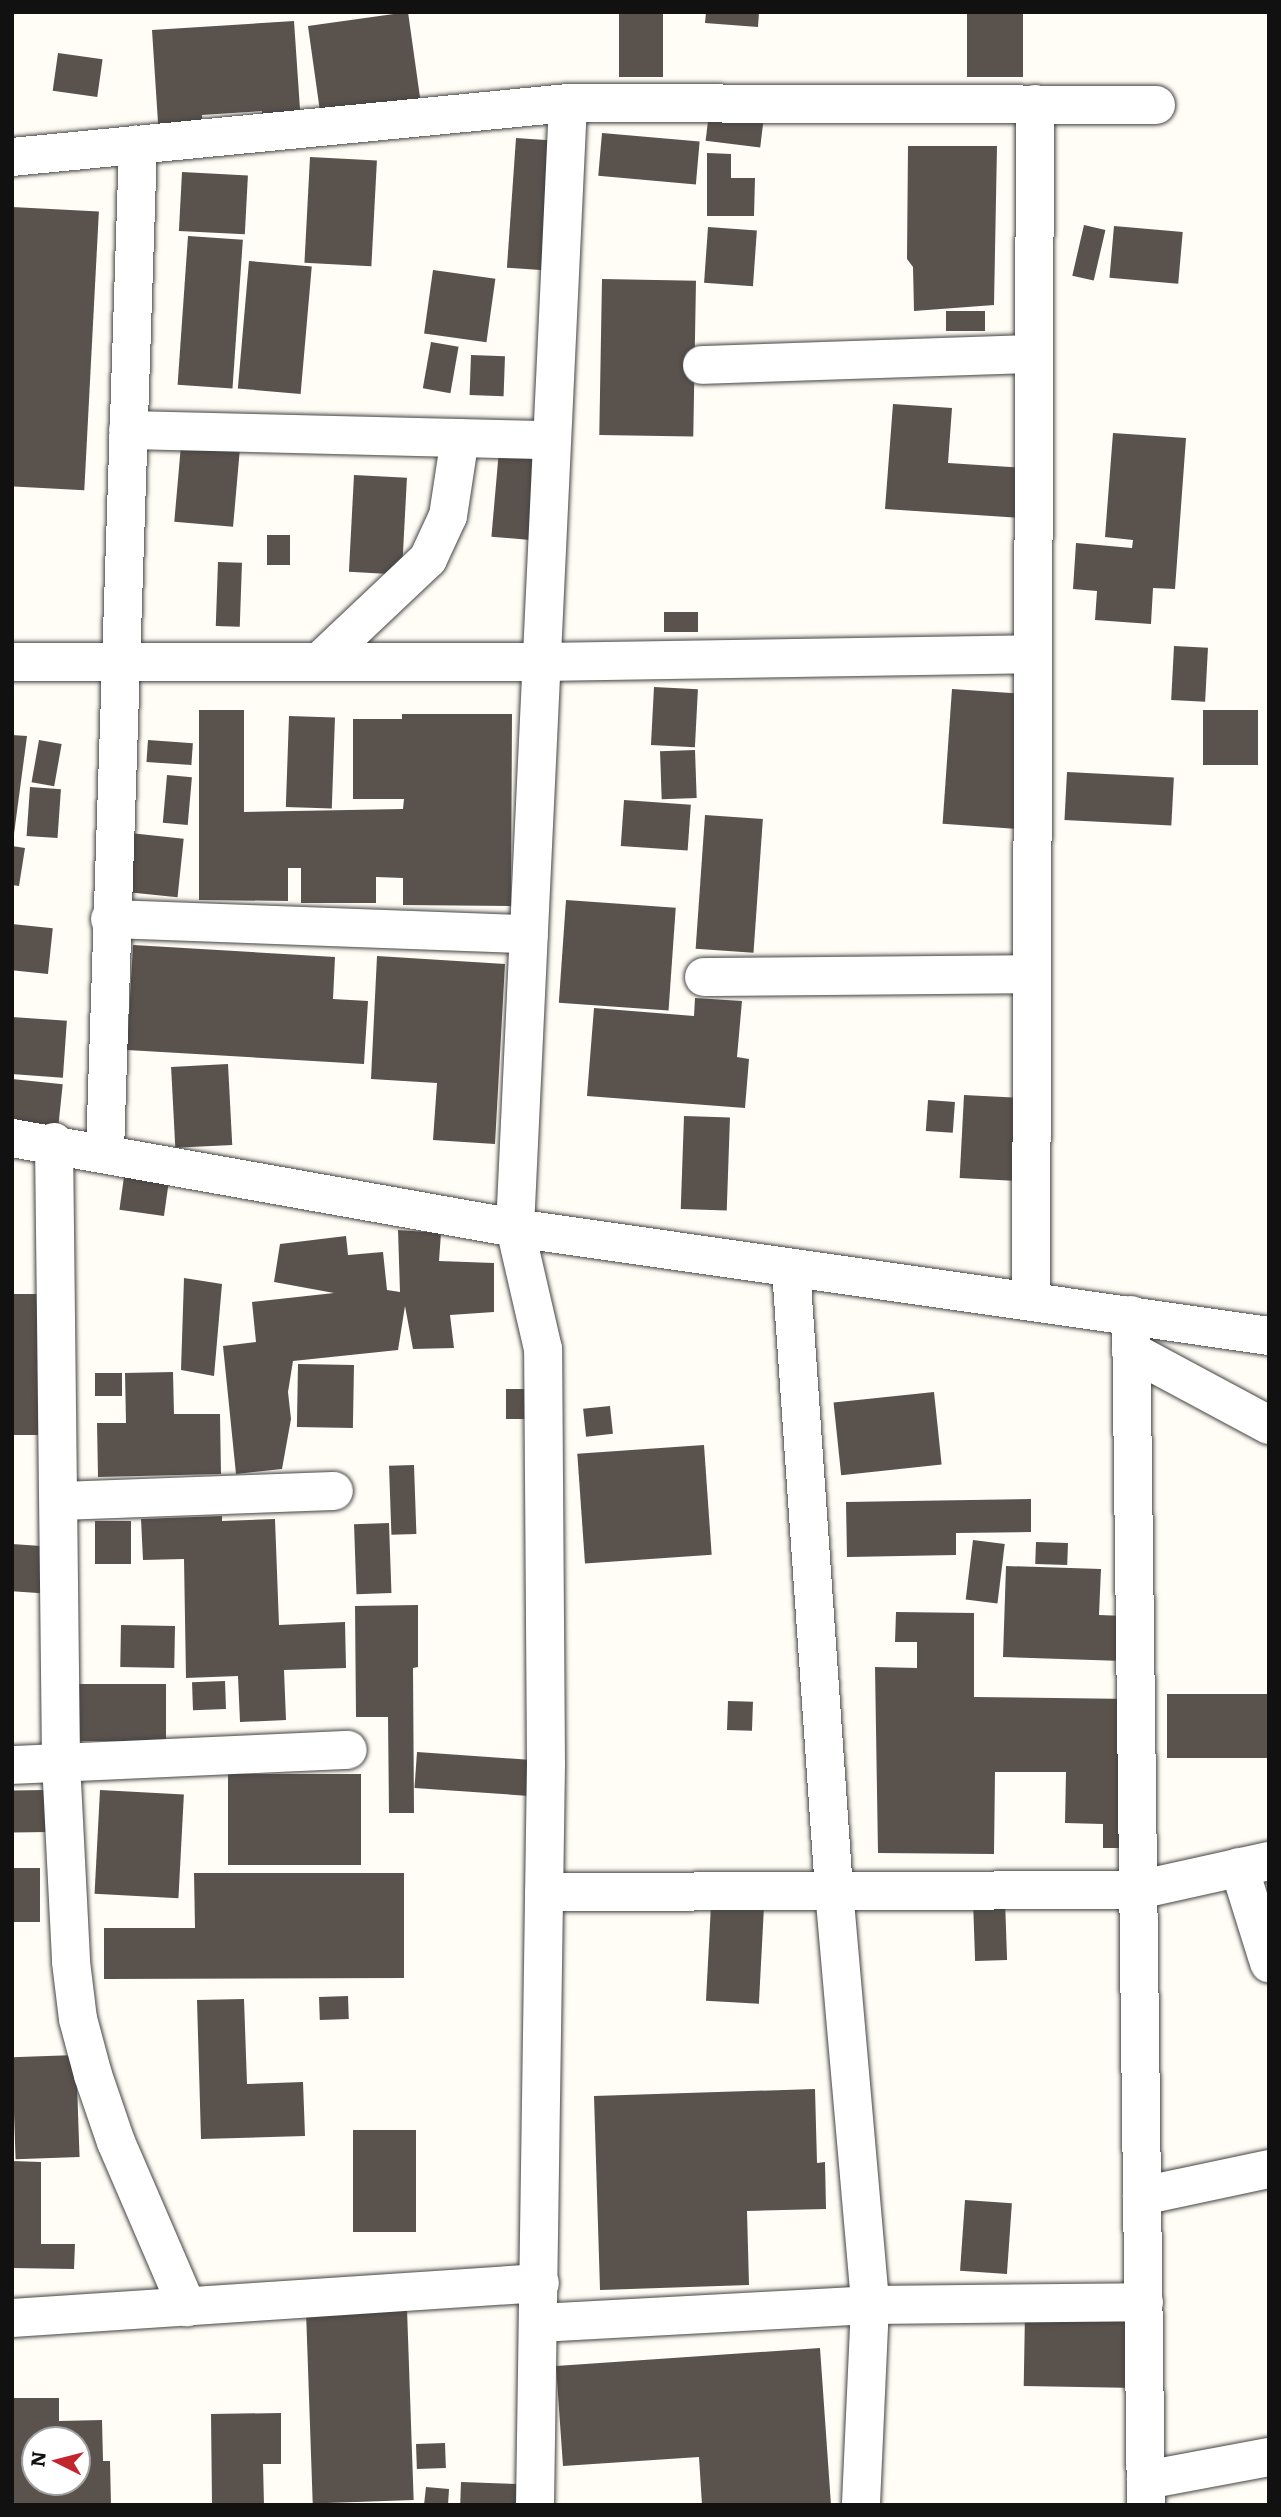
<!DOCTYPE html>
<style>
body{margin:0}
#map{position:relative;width:1281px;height:2517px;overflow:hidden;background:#fffdf5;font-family:Literata,serif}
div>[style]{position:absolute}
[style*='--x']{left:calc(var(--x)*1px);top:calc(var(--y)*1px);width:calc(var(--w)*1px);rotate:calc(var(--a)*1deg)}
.building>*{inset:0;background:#5a524d;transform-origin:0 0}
.roads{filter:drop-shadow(0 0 2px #444) drop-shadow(0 0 2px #444)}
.minor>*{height:38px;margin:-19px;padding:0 19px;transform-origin:19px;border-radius:19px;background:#fff}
span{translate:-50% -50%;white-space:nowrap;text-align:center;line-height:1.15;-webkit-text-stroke:7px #fff;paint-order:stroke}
.frame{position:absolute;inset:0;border:14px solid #111;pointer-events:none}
.north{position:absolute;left:21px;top:2426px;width:70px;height:70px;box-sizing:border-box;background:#fff;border:2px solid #a0a0a0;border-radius:50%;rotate:276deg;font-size:19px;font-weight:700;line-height:28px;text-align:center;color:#111}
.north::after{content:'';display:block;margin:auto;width:24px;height:32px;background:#c4262e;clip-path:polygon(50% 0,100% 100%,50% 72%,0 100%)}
</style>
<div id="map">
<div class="building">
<i style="left:408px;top:12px;width:98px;height:101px;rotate:82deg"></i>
<i style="left:619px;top:12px;width:44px;height:65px"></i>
<i style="clip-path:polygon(706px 12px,759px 12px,758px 27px,705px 23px)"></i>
<i style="left:967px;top:12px;width:56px;height:65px"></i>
<i style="clip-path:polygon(294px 21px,301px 124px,263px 127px,262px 111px,202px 115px,203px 134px,159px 138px,152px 30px)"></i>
<i style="left:58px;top:53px;width:45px;height:38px;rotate:8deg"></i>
<i style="left:709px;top:113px;width:55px;height:28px;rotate:7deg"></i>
<i style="left:602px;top:133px;width:98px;height:43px;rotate:5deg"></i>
<i style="left:516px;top:138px;width:48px;height:130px;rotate:4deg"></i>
<i style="clip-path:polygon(908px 146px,997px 146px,994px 305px,914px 311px,913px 267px,907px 259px)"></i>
<i style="clip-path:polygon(707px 153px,731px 154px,731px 178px,755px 178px,754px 216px,707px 216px)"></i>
<i style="left:310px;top:157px;width:67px;height:106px;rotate:3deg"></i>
<i style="left:182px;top:172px;width:66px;height:59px;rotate:3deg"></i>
<i style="left:12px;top:207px;width:87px;height:279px;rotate:3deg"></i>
<i style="left:1084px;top:225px;width:22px;height:52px;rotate:13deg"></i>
<i style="left:1114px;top:226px;width:69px;height:52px;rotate:5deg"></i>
<i style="left:708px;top:227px;width:49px;height:56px;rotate:4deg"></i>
<i style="left:188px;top:236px;width:55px;height:149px;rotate:4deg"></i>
<i style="left:249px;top:261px;width:63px;height:128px;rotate:5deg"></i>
<i style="left:433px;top:270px;width:63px;height:64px;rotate:8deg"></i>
<i style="left:602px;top:279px;width:94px;height:156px;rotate:1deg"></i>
<i style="left:985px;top:311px;width:20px;height:39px;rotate:90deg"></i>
<i style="left:431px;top:342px;width:28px;height:47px;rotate:10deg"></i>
<i style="left:471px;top:355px;width:34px;height:40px;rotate:2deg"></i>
<i style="clip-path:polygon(893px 404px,952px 408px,948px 463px,1025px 468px,1022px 518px,885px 509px)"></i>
<i style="clip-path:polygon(1113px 433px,1186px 438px,1175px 589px,1153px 588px,1151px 624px,1095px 620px,1097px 591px,1073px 589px,1076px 543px,1132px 548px,1133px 540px,1105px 537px)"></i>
<i style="left:181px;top:445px;width:59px;height:77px;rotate:5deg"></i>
<i style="left:499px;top:450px;width:50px;height:87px;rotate:5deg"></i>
<i style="left:354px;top:475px;width:53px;height:97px;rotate:3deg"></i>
<i style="left:267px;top:535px;width:23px;height:30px"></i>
<i style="left:218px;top:562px;width:24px;height:64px;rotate:2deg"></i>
<i style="left:698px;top:612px;width:20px;height:34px;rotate:90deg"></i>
<i style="left:1174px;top:646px;width:34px;height:54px;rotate:3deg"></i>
<i style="left:654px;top:687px;width:44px;height:58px;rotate:3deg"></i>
<i style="left:952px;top:689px;width:78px;height:135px;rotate:4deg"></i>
<i style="clip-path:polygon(199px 710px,244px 710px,244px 812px,403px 809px,404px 799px,353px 799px,353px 719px,402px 719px,402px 714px,512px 714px,511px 906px,403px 905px,403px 878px,376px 877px,376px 903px,301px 903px,301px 868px,288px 868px,288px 901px,199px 900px)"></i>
<i style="left:1203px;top:710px;width:55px;height:55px"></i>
<i style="left:289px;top:716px;width:46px;height:91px;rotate:2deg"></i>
<i style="clip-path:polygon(12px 735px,27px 736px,14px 834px,12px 834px)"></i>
<i style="left:39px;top:740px;width:23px;height:43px;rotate:10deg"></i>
<i style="left:148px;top:740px;width:45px;height:22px;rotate:4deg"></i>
<i style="left:695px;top:750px;width:48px;height:35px;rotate:88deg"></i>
<i style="left:1067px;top:772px;width:107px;height:48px;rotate:3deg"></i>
<i style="left:167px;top:775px;width:25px;height:48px;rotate:5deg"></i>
<i style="left:30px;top:787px;width:31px;height:49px;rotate:4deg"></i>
<i style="left:624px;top:800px;width:67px;height:46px;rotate:4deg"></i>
<i style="left:705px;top:815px;width:58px;height:134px;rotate:4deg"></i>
<i style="left:130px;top:833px;width:54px;height:59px;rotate:6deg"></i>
<i style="clip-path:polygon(12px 846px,25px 848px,19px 886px,12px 885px)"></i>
<i style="left:566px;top:900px;width:110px;height:103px;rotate:4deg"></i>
<i style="left:12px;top:924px;width:41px;height:46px;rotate:6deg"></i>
<i style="clip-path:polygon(133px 945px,335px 957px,333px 999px,368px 1001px,364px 1064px,127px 1050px)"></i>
<i style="clip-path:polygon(377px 956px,505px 964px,495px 1144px,433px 1140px,437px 1083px,371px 1079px)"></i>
<i style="clip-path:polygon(695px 998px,742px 1001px,737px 1057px,749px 1059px,745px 1108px,587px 1096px,594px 1008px,694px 1016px)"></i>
<i style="left:12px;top:1017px;width:55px;height:57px;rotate:4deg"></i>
<i style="left:228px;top:1064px;width:81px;height:57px;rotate:87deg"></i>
<i style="left:12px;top:1079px;width:51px;height:50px;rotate:6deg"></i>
<i style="left:964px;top:1095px;width:58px;height:83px;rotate:3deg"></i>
<i style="left:928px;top:1100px;width:27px;height:31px;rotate:4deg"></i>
<i style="left:684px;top:1116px;width:46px;height:93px;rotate:2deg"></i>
<i style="left:124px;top:1177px;width:45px;height:33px;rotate:8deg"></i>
<i style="clip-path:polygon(398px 1230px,441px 1233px,439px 1261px,494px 1263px,494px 1312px,450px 1315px,454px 1348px,413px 1349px,405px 1306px,398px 1350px,293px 1361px,288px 1392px,291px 1419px,282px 1469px,236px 1474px,223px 1346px,256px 1342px,252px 1302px,334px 1293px,274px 1282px,280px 1244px,346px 1236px,348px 1255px,383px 1252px,387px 1290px,400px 1292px)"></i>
<i style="clip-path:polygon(184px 1278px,222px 1284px,214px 1376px,181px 1370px)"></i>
<i style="left:12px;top:1294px;width:41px;height:141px"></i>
<i style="left:298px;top:1364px;width:56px;height:63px;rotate:1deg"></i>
<i style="clip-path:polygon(173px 1372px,174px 1414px,220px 1414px,221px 1474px,98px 1477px,97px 1423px,126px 1423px,125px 1373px)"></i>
<i style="left:95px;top:1373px;width:27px;height:23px"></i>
<i style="left:506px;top:1389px;width:23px;height:30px"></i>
<i style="left:934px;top:1392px;width:73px;height:101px;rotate:84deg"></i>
<i style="left:610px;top:1406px;width:28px;height:27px;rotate:84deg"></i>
<i style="left:704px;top:1445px;width:110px;height:127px;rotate:86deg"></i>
<i style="left:414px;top:1465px;width:69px;height:25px;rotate:88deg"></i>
<i style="clip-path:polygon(1031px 1499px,1031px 1532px,956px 1533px,956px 1555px,847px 1557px,846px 1502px)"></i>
<i style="clip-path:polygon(222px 1516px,222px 1521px,275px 1519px,279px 1625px,345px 1622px,346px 1668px,284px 1670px,286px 1720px,240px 1722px,238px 1676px,186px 1678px,184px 1559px,143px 1560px,141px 1519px)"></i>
<i style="left:95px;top:1521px;width:36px;height:43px"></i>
<i style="left:389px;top:1523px;width:70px;height:35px;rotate:88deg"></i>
<i style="left:973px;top:1540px;width:32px;height:60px;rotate:7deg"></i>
<i style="left:1036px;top:1542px;width:32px;height:22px;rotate:2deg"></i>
<i style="left:12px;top:1544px;width:40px;height:47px;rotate:4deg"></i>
<i style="clip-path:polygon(1006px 1566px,1101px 1569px,1099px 1615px,1125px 1616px,1123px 1661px,1003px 1657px)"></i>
<i style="clip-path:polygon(418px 1605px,418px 1667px,413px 1668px,414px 1813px,389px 1813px,388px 1717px,356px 1717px,355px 1606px)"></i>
<i style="clip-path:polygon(896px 1612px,974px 1613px,974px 1697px,1134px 1699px,1132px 1848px,1103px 1848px,1103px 1824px,1065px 1823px,1066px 1772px,995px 1772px,994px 1854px,878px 1853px,875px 1667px,917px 1668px,917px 1642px,895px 1642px)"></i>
<i style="left:121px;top:1625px;width:54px;height:42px;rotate:1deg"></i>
<i style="left:225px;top:1681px;width:28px;height:33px;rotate:88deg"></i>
<i style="left:75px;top:1684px;width:91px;height:57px"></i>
<i style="left:1269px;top:1694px;width:64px;height:102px;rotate:90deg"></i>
<i style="left:728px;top:1701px;width:25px;height:29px;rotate:2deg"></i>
<i style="left:417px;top:1752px;width:115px;height:36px;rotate:4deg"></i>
<i style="left:228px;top:1774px;width:133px;height:91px"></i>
<i style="left:46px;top:1790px;width:42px;height:34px;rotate:89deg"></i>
<i style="left:100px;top:1790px;width:84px;height:104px;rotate:3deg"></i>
<i style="left:12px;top:1868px;width:28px;height:54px"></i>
<i style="clip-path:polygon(194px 1873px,404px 1873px,404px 1978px,104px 1979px,104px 1928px,195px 1928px)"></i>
<i style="left:1005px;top:1900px;width:60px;height:32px;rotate:88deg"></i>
<i style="left:711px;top:1905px;width:53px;height:96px;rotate:3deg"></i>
<i style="left:348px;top:1996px;width:23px;height:29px;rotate:88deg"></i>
<i style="clip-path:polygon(244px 1999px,247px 2084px,303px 2082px,305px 2136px,201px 2139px,197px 2000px)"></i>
<i style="left:76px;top:2055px;width:102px;height:64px;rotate:88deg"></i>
<i style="clip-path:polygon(815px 2089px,817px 2163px,825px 2162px,826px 2209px,747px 2211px,749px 2285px,600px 2290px,594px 2096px)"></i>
<i style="left:353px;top:2130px;width:63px;height:102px"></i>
<i style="clip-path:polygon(12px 2161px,41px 2162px,41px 2244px,75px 2244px,74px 2269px,12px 2268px)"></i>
<i style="left:965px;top:2200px;width:47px;height:71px;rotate:4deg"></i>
<i style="left:407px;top:2309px;width:191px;height:101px;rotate:88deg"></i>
<i style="left:1025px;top:2312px;width:114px;height:74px;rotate:1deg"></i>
<i style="clip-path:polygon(820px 2348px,831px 2505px,702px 2505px,699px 2457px,563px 2466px,556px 2366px)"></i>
<i style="clip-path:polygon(evenodd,12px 2398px,59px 2398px,59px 2421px,102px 2420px,103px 2461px,110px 2461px,111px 2505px,12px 2505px,12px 2398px,35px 2440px,77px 2440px,77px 2482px,35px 2482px,35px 2440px)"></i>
<i style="clip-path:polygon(281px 2413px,281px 2464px,263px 2464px,264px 2505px,212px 2505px,211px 2414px)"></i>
<i style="left:445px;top:2443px;width:25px;height:29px;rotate:88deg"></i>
<i style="left:461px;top:2482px;width:62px;height:23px;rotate:2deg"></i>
<i style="clip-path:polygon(426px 2487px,449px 2489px,448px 2505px,424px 2505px)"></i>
</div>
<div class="roads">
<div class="minor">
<i style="--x:12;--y:157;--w:559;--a:-5.55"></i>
<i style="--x:568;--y:103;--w:588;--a:0.19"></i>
<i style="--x:702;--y:365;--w:332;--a:-1.9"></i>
<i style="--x:128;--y:430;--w:424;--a:1.4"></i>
<i style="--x:12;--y:662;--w:530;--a:0"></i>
<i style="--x:542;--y:662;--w:491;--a:-0.9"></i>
<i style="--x:319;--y:662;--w:150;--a:-43.4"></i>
<i style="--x:428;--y:559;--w:47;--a:-65.1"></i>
<i style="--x:448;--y:516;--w:79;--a:-81.3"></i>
<i style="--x:110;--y:919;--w:419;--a:2.1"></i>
<i style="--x:704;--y:977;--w:328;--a:-0.5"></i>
<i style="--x:12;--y:1138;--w:511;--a:10.14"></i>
<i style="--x:515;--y:1228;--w:762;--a:8.15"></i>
<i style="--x:54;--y:1142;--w:620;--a:89.35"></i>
<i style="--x:61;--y:1762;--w:200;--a:87.1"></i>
<i style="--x:71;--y:1962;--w:57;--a:83"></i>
<i style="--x:78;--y:2019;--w:58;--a:75"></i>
<i style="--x:93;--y:2075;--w:71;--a:71.1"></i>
<i style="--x:116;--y:2142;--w:180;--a:66.7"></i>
<i style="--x:105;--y:1151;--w:1007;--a:-88.12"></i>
<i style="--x:791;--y:1269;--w:622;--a:86.04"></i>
<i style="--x:834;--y:1890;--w:417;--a:85"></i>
<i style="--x:870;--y:2305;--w:200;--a:92.6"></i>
<i style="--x:1031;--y:1300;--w:1196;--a:-89.81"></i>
<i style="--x:1131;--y:1315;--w:1190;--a:89.28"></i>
<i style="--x:1131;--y:1351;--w:157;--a:28.2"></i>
<i style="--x:59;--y:1501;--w:275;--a:-2.1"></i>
<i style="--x:12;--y:1765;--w:336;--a:-2.6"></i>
<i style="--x:1239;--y:1867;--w:101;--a:72.6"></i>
<i style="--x:544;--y:1892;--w:594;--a:-0.19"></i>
<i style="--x:1138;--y:1890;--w:134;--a:-12.5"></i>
<i style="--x:1142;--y:2196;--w:130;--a:-12"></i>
<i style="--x:12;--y:2318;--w:529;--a:-3.79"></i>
<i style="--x:539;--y:2323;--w:331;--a:-3.1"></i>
<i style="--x:870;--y:2305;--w:274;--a:-0.6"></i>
<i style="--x:1146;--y:2480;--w:125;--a:-10.6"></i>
<i style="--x:535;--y:2505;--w:741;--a:-89.15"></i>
<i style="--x:546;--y:1764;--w:415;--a:-90.4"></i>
<i style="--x:543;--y:1349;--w:124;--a:-103"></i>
<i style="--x:515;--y:1228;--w:1126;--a:-87.3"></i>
</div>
</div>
<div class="frame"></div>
<div class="north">N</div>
</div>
